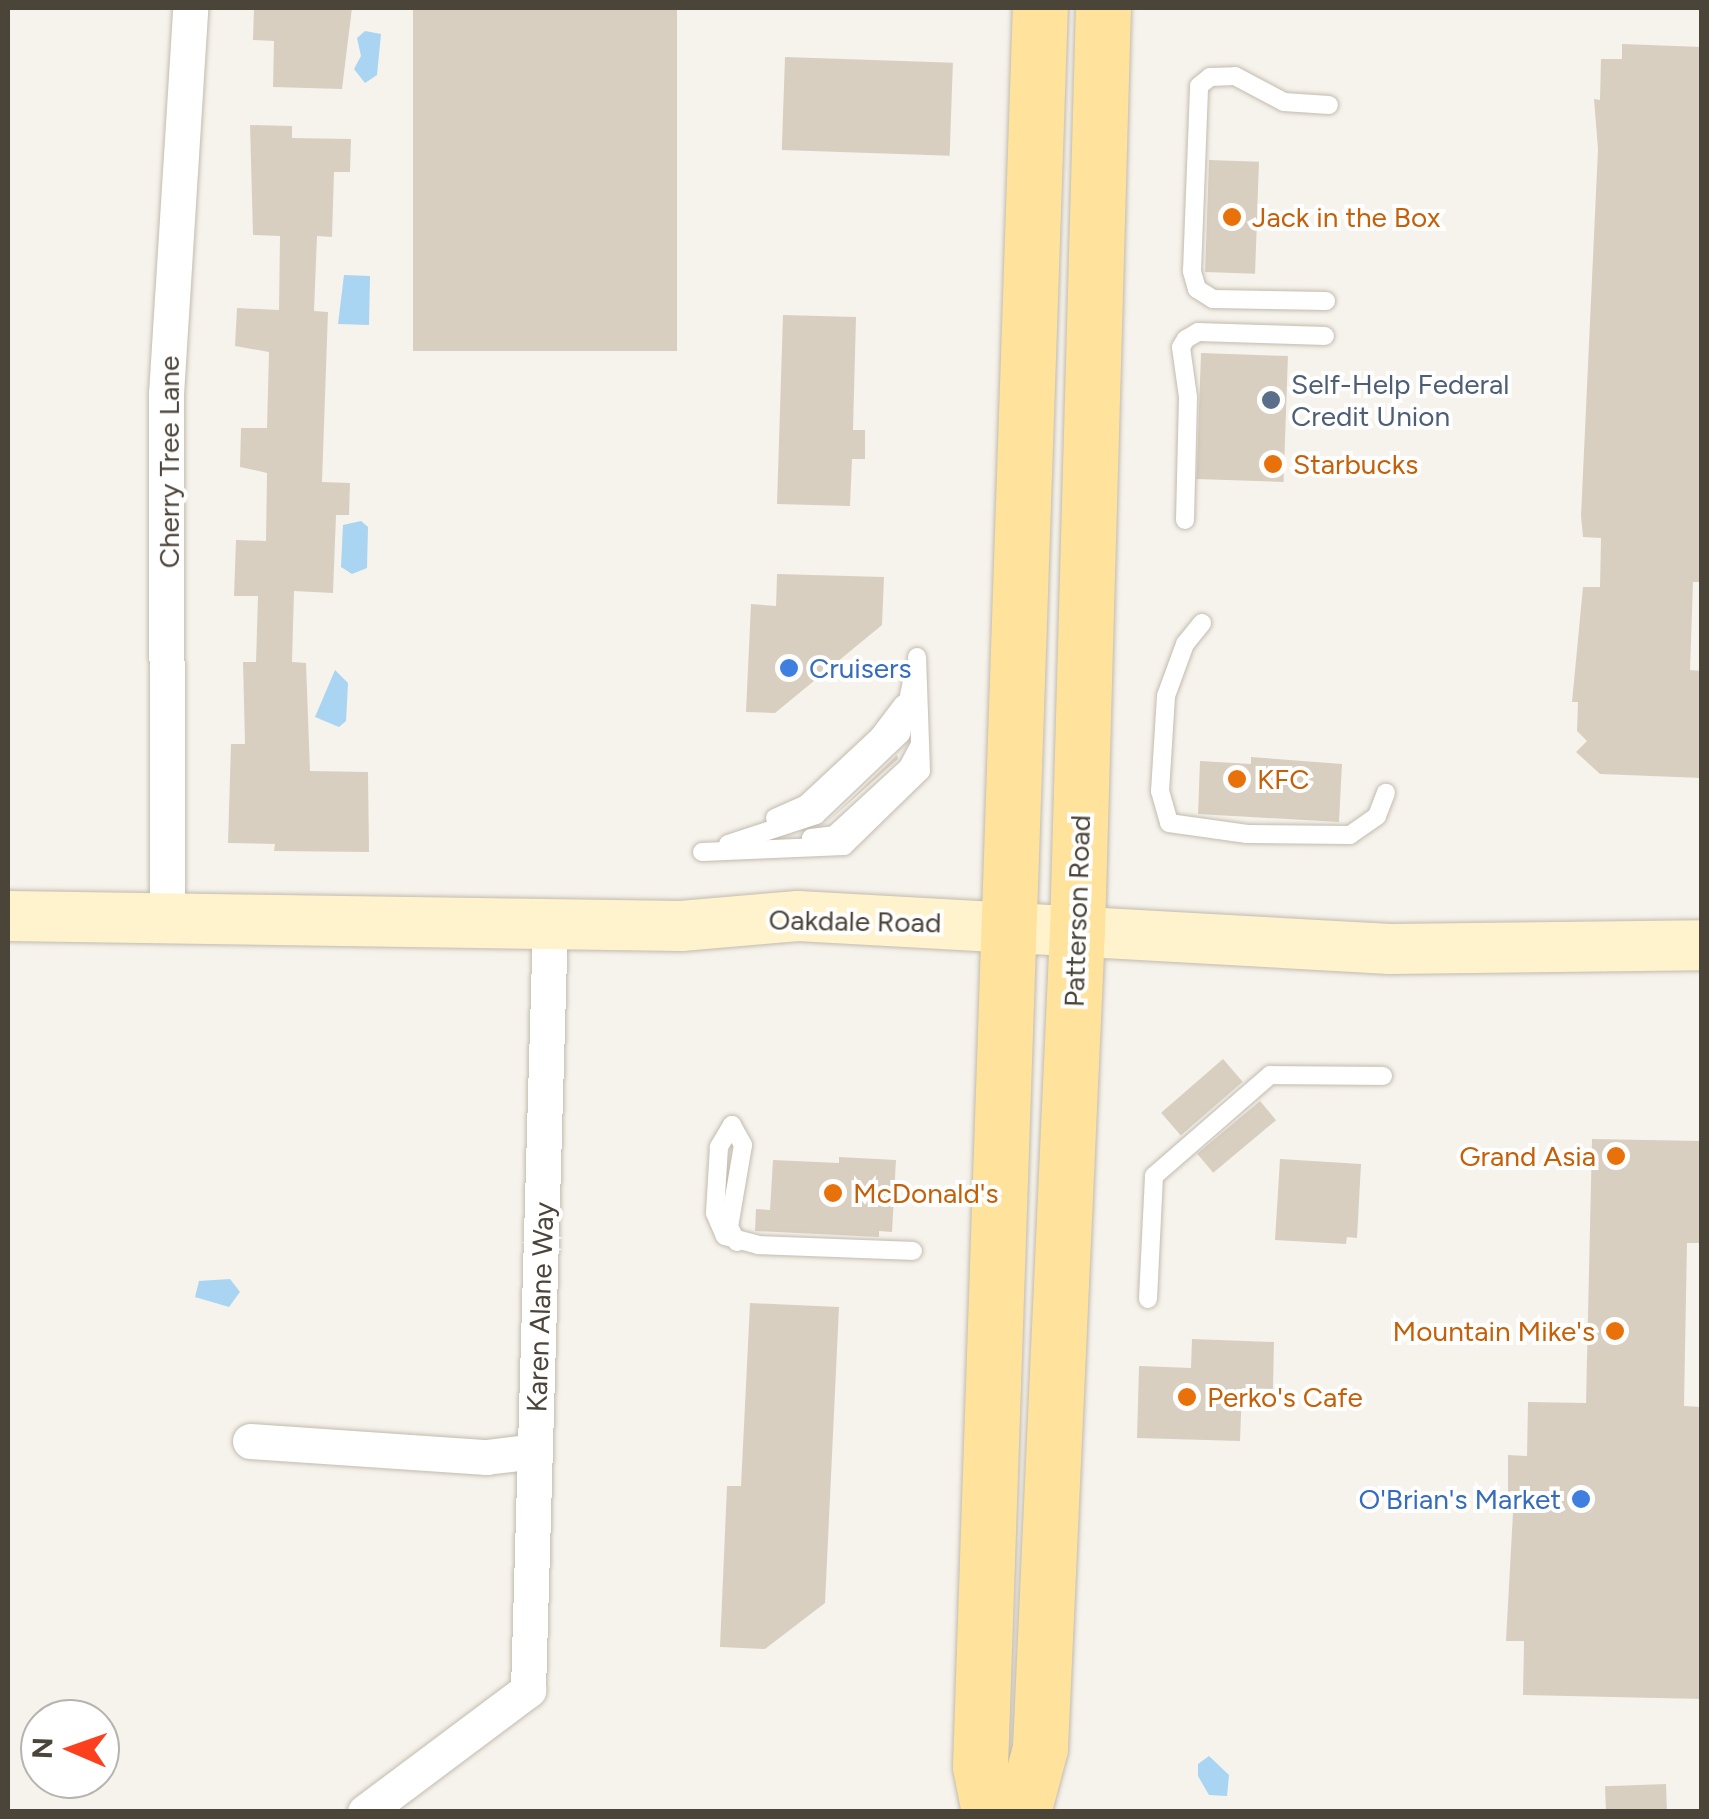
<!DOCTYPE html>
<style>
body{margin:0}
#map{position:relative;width:1709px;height:1819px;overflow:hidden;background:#f6f3ec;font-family:Figtree,sans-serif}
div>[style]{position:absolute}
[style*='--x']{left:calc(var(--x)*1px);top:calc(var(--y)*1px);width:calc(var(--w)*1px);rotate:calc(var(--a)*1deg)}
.water>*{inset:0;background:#a9d4f2}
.building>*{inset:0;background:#d8cfc1;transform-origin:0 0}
.roads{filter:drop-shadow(0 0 2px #c2bbae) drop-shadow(0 0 2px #c2bbae)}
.lane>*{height:18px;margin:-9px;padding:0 9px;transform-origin:9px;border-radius:9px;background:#fff}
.street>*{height:35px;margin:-17.5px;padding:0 17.5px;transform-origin:17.5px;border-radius:17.5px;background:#fff}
.secondary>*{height:50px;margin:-25px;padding:0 25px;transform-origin:25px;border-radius:25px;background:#fff3cd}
.primary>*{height:55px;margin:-27.5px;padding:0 27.5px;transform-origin:27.5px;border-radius:27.5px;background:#ffe39c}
.dots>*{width:28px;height:28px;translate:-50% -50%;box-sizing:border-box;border:5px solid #fff;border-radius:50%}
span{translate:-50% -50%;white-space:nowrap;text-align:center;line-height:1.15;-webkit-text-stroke:8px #fff;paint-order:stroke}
.food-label{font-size:28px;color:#c56008}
.left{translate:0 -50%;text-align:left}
.right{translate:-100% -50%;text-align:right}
.service-label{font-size:28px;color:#4e5e75}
.street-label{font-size:28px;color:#4b4439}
.shop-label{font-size:28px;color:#366cbe}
.frame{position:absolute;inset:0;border:10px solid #4b4439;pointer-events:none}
.north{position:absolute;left:20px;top:1699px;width:100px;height:100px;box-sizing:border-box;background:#fff;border:2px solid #b7b4b0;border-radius:50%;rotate:272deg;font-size:28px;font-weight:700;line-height:40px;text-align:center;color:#4b4439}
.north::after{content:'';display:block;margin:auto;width:35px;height:45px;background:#fc3f1d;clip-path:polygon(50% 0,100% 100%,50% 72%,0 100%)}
</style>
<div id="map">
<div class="water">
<i style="clip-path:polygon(365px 31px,381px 34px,377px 75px,365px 83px,354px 69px,361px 56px,357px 38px)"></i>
<i style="clip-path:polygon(344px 275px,370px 276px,369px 325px,338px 324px)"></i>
<i style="clip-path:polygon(361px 521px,368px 527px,367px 568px,352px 574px,341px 567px,343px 525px)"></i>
<i style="clip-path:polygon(335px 670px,348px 683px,346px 721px,339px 727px,315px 717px)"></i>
<i style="clip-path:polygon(230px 1279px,240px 1292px,229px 1307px,195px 1297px,199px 1281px)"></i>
<i style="clip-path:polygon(1209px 1756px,1229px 1775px,1227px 1796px,1209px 1795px,1198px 1776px,1198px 1764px)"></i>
</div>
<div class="building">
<i style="clip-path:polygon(254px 8px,352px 8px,342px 89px,273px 87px,274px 41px,253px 40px)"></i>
<i style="left:413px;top:8px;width:264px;height:343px"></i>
<i style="clip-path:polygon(1622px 44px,1702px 47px,1702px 582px,1693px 582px,1690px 670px,1702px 671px,1702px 778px,1600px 774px,1576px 752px,1587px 741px,1577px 731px,1578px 702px,1572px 702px,1583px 587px,1600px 587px,1601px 538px,1583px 537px,1581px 516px,1598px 149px,1594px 99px,1600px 100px,1601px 59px,1622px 59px)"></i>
<i style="left:785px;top:57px;width:168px;height:93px;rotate:2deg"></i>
<i style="clip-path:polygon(250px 125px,292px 126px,292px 138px,351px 139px,350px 172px,334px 172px,332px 237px,317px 236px,314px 311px,328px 312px,322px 482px,350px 483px,349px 515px,336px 515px,333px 593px,294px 591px,292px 662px,306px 663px,310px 771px,368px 772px,369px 852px,274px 851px,275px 844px,228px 843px,231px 744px,245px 744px,243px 662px,256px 662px,258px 596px,234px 596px,236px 540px,266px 541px,267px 473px,240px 467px,241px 428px,267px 428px,269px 352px,235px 346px,237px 308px,279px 310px,280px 236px,253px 235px)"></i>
<i style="left:1209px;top:160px;width:50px;height:112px;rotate:2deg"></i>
<i style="clip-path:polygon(783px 315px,856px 317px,853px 430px,865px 430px,865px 459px,852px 459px,850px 506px,777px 504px)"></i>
<i style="left:1201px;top:353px;width:87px;height:126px;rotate:2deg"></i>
<i style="clip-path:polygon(777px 574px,884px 577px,882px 625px,775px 713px,746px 712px,751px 604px,776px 606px)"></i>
<i style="clip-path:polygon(897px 755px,898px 759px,825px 824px)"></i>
<i style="clip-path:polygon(1251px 757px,1342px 764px,1339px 822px,1198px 814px,1200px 761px,1251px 764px)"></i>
<i style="left:1223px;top:1059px;width:30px;height:82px;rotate:49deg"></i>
<i style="left:1260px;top:1101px;width:25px;height:82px;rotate:50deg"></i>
<i style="clip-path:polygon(1592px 1139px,1702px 1141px,1702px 1243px,1687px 1243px,1684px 1406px,1702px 1407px,1702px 1699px,1523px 1695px,1524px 1641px,1506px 1641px,1514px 1494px,1508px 1493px,1508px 1455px,1527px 1456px,1528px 1402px,1586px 1403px)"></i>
<i style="clip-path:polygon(839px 1157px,896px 1160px,892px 1232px,879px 1231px,879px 1237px,755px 1231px,756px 1209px,770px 1210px,773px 1160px,839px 1163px)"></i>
<i style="clip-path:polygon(1280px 1159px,1361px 1164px,1357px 1238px,1347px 1237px,1346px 1244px,1275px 1240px)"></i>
<i style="clip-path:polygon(750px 1303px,839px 1307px,825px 1603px,765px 1649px,720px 1647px,727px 1486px,741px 1486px)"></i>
<i style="clip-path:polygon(1192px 1339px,1274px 1342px,1273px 1389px,1242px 1388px,1240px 1441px,1137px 1438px,1139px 1366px,1191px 1368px)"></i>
<i style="left:1666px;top:1784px;width:28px;height:61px;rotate:88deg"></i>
</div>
<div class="roads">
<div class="lane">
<i style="--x:1326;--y:301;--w:113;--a:-179"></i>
<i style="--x:1213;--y:299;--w:19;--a:-148"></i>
<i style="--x:1197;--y:289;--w:19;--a:-106"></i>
<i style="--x:1192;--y:271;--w:185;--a:-87.8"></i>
<i style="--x:1199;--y:86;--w:14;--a:-39"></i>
<i style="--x:1210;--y:77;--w:25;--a:-2"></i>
<i style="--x:1235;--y:76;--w:55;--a:28"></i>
<i style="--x:1284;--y:102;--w:45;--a:3.8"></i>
<i style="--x:1185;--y:520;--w:123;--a:-88.6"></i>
<i style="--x:1188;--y:397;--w:50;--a:-98"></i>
<i style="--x:1181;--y:347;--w:9;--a:-58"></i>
<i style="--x:1186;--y:339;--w:14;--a:-30"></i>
<i style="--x:1198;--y:332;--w:127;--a:1.8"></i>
<i style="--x:1202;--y:623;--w:27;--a:129"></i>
<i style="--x:1185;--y:644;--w:55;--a:110.1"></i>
<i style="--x:1166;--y:696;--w:95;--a:93.6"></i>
<i style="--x:1160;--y:791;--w:33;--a:74"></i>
<i style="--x:1169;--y:823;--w:79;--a:8"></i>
<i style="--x:1247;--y:834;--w:103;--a:0.6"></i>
<i style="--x:1350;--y:835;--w:33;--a:-35"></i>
<i style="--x:1377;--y:816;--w:25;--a:-69"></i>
<i style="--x:775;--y:818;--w:34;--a:-24"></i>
<i style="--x:806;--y:804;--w:100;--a:-43"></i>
<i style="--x:879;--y:736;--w:40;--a:-53"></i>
<i style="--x:811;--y:838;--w:23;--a:-7"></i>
<i style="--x:834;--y:835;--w:100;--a:-42.6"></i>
<i style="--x:908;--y:767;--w:26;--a:-62"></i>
<i style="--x:728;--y:844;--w:93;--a:-18.2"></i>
<i style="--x:816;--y:815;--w:117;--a:-43.6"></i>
<i style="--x:901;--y:734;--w:63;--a:-78.2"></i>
<i style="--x:702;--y:852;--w:142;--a:-2.4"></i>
<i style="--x:844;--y:846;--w:107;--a:-44.2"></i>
<i style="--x:921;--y:771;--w:114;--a:-92"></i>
<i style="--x:732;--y:1125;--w:26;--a:121"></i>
<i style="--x:719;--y:1147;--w:66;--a:93.5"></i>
<i style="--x:715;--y:1213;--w:25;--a:67"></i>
<i style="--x:725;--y:1236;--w:34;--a:15"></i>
<i style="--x:758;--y:1245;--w:155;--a:2.2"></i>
<i style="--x:732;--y:1125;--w:23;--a:61"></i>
<i style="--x:743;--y:1145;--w:83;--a:99.7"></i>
<i style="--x:729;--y:1227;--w:17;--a:62"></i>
<i style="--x:1148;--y:1299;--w:123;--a:-87.2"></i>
<i style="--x:1154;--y:1176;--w:154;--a:-41"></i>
<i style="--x:1270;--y:1075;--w:113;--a:0.5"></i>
</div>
<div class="street">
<i style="--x:167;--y:918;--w:524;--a:-90.11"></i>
<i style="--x:166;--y:394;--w:387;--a:-86.4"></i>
<i style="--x:250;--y:1441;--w:237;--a:3.9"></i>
<i style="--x:486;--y:1457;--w:49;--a:-7"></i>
<i style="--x:365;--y:1812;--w:204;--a:-36.8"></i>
<i style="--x:528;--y:1690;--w:767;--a:-88.36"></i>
</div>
<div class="secondary">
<i style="--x:8;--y:916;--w:673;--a:0.85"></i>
<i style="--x:681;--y:926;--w:117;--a:-4.9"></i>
<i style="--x:798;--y:916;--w:593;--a:3.19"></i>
<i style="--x:1390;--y:949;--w:312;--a:-0.7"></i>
</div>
<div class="primary">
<i style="--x:989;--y:1812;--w:47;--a:-101.1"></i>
<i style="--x:980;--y:1766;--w:1759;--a:-88.05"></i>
<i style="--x:1023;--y:1812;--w:66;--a:-75.1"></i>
<i style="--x:1040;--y:1748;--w:818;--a:-87.41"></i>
<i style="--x:1077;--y:931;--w:923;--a:-88.39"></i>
</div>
</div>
<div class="dots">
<i style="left:1232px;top:217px;background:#e8710a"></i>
<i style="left:1271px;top:400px;background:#5c6f8a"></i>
<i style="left:1273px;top:464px;background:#e8710a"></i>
<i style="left:789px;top:668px;background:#3f7fe0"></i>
<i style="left:1237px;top:779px;background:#e8710a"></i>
<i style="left:1616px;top:1156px;background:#e8710a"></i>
<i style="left:833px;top:1193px;background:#e8710a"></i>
<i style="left:1615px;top:1331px;background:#e8710a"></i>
<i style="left:1187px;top:1397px;background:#e8710a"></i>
<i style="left:1581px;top:1499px;background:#3f7fe0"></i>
</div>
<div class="food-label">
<span class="left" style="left:1252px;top:217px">Jack in the Box</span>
<span class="left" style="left:1293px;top:464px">Starbucks</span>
<span class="left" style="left:1257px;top:779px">KFC</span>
<span class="right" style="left:1596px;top:1156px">Grand Asia</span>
<span class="left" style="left:853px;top:1193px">McDonald's</span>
<span class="right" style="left:1595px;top:1331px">Mountain Mike's</span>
<span class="left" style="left:1207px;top:1397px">Perko's Cafe</span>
</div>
<div class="service-label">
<span class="left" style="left:1291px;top:400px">Self-Help Federal<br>Credit Union</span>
</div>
<div class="street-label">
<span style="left:169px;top:462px;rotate:-90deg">Cherry Tree Lane</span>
<span style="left:1077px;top:911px;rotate:-88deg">Patterson Road</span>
<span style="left:855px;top:921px;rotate:1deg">Oakdale Road</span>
<span style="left:540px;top:1307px;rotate:-88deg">Karen Alane Way</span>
</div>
<div class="shop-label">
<span class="left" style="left:809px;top:668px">Cruisers</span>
<span class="right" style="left:1561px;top:1499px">O'Brian's Market</span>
</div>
<div class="frame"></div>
<div class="north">N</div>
</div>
